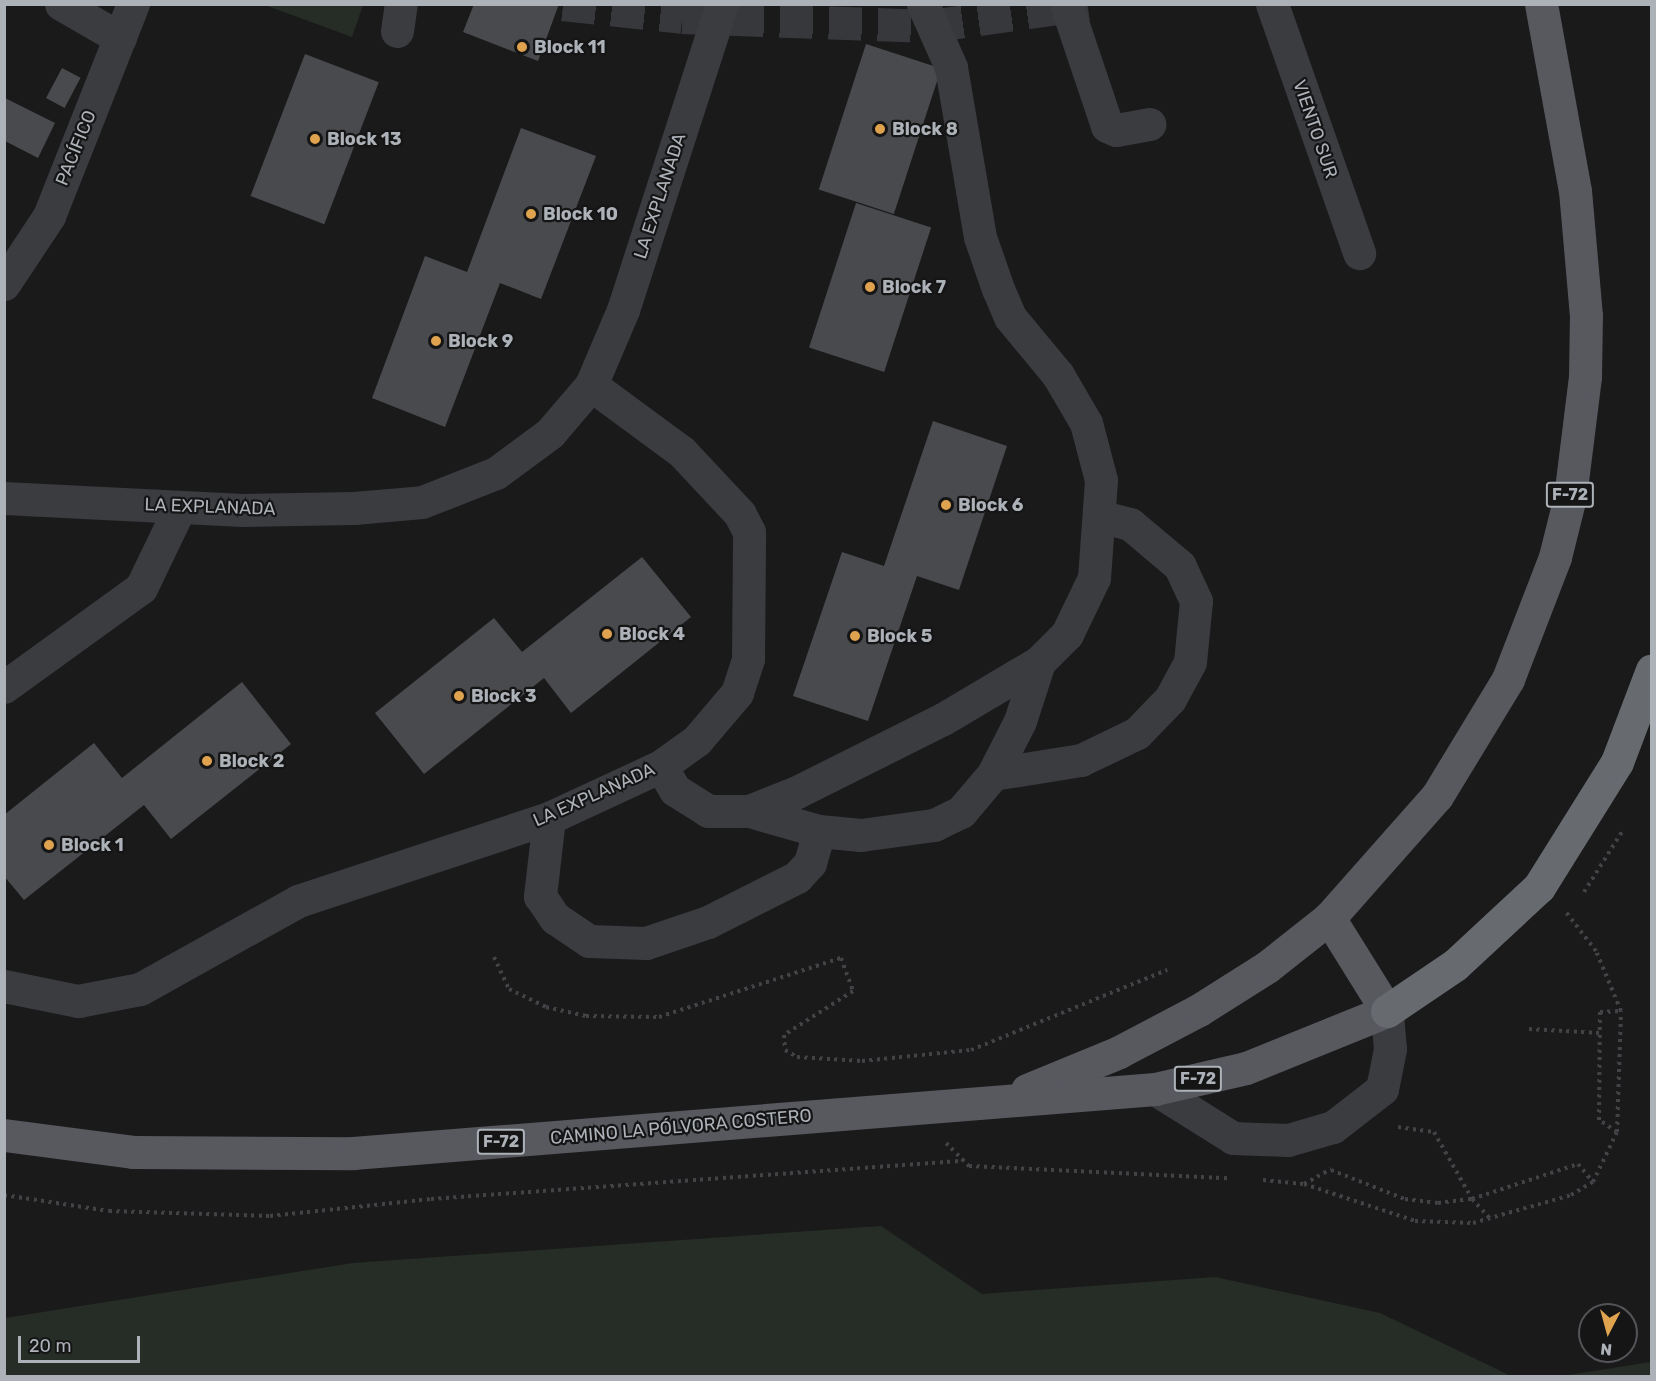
<!DOCTYPE html>
<meta charset="utf-8">
<style>
body{margin:0}
#map{position:relative;width:1656px;height:1381px;overflow:hidden;background:#1a1a1b;font-family:Rubik,sans-serif}
div>[style]{position:absolute}
[style*='--x']{left:calc(var(--x)*1px);top:calc(var(--y)*1px);width:calc(var(--w)*1px);rotate:calc(var(--a)*1deg)}
.green>*{inset:0;background:#262d26}
.building>*{inset:0;background:#494a4d;transform-origin:0 0}
.highway-tunnel>*{height:33px;margin-top:-16.5px;transform-origin:0;background:repeating-linear-gradient(90deg,#37383b 0 33px,transparent 0 49px)}
.path>*{height:4px;margin-top:-2px;transform-origin:0;background:repeating-linear-gradient(90deg,#414347 0 3px,transparent 0 7.5px)}
.minor>*{height:33px;margin:-16.5px;padding:0 16.5px;transform-origin:16.5px;border-radius:16.5px;background:#3b3c40}
.major>*{height:33px;margin:-16.5px;padding:0 16.5px;transform-origin:16.5px;border-radius:16.5px;background:#57595f}
.highway>*{height:33px;margin:-16.5px;padding:0 16.5px;transform-origin:16.5px;border-radius:16.5px;background:#676b70}
.dots>*{width:16px;height:16px;translate:-50% -50%;box-sizing:border-box;border:3px solid #151516;border-radius:50%}
span{translate:-50% -50%;white-space:nowrap;text-align:center;line-height:1.15;-webkit-text-stroke:4.5px #151516;paint-order:stroke}
.shield-label span{padding:2px 4px;background:#151516;border:2px solid;border-radius:4px;-webkit-text-stroke-width:0}
.shield-label{font-size:16px;color:#adb2b9;font-weight:700}
.poi-label{font-size:18px;color:#adb2b9;font-weight:700}
.left{translate:0 -50%;text-align:left}
.street-label{font-size:18px;color:#adb2b9}
.frame{position:absolute;inset:0;border:6px solid #adb2b9;pointer-events:none}
.north{position:absolute;left:1578px;top:1303px;width:60px;height:60px;box-sizing:border-box;background:#151516;border:2px solid #525457;border-radius:50%;rotate:186deg;font-size:16px;font-weight:700;line-height:24px;text-align:center;color:#adb2b9}
.north::after{content:'';display:block;margin:auto;width:21px;height:27px;background:#dfa24e;clip-path:polygon(50% 0,100% 100%,50% 72%,0 100%)}
.scale{position:absolute;left:18px;top:1336px;width:122px;height:27px;box-sizing:border-box;border:3px solid #adb2b9;border-top:0;padding-left:8px;font-size:18px;line-height:21px;white-space:nowrap;color:#adb2b9;-webkit-text-stroke:4px #151516;paint-order:stroke}
</style>
<div id="map">
<div class="green">
<i style="clip-path:polygon(262px 4px,363px 4px,363px 5px,352px 37px)"></i>
<i style="clip-path:polygon(881px 1226px,982px 1294px,1215px 1277px,1380px 1313px,1511px 1376px,5px 1376px,5px 1318px,353px 1263px)"></i>
<i style="clip-path:polygon(1651px 1362px,1651px 1376px,1562px 1376px)"></i>
</div>
<div class="building">
<i style="clip-path:polygon(474px 4px,559px 4px,538px 61px,463px 32px)"></i>
<i style="left:866px;top:44px;width:79px;height:153px;rotate:18deg"></i>
<i style="left:305px;top:54px;width:79px;height:152px;rotate:21deg"></i>
<i style="left:62px;top:68px;width:21px;height:34px;rotate:28deg"></i>
<i style="clip-path:polygon(5px 98px,55px 123px,38px 158px,5px 141px)"></i>
<i style="clip-path:polygon(521px 128px,596px 156px,541px 299px,500px 283px,445px 427px,372px 398px,425px 256px,467px 272px)"></i>
<i style="left:856px;top:203px;width:79px;height:152px;rotate:18deg"></i>
<i style="clip-path:polygon(933px 421px,1007px 446px,959px 590px,917px 576px,868px 721px,793px 696px,842px 552px,884px 566px)"></i>
<i style="clip-path:polygon(642px 557px,691px 617px,571px 713px,544px 678px,424px 774px,375px 713px,494px 618px,522px 652px)"></i>
<i style="clip-path:polygon(242px 682px,291px 744px,171px 839px,144px 805px,24px 900px,4px 876px,4px 815px,94px 743px,122px 778px)"></i>
</div>
<div class="highway-tunnel">
<i style="--x:563;--y:4;--w:120;--a:6.2"></i>
<i style="--x:682;--y:17;--w:248;--a:2.1"></i>
<i style="--x:930;--y:26;--w:159;--a:-8"></i>
</div>
<div class="path">
<i style="--x:1584;--y:892;--w:73;--a:-57.8"></i>
<i style="--x:494;--y:957;--w:35;--a:65"></i>
<i style="--x:509;--y:989;--w:41;--a:25.9"></i>
<i style="--x:546;--y:1007;--w:41;--a:12.7"></i>
<i style="--x:586;--y:1016;--w:73;--a:0.8"></i>
<i style="--x:659;--y:1017;--w:191;--a:-18"></i>
<i style="--x:841;--y:958;--w:35;--a:70"></i>
<i style="--x:853;--y:991;--w:82;--a:147.5"></i>
<i style="--x:784;--y:1035;--w:15;--a:86"></i>
<i style="--x:785;--y:1050;--w:14;--a:30"></i>
<i style="--x:797;--y:1057;--w:65;--a:3.5"></i>
<i style="--x:862;--y:1061;--w:110;--a:-5.8"></i>
<i style="--x:971;--y:1050;--w:212;--a:-22.2"></i>
<i style="--x:1529;--y:1029;--w:71;--a:3.2"></i>
<i style="--x:1398;--y:1127;--w:36;--a:8"></i>
<i style="--x:1434;--y:1132;--w:77;--a:60.4"></i>
<i style="--x:1472;--y:1199;--w:26;--a:47"></i>
<i style="--x:1617;--y:1132;--w:22;--a:-146"></i>
<i style="--x:1599;--y:1120;--w:108;--a:-89.5"></i>
<i style="--x:1600;--y:1012;--w:21;--a:-3"></i>
<i style="--x:946;--y:1143;--w:33;--a:45"></i>
<i style="--x:969;--y:1166;--w:259;--a:2.7"></i>
<i style="--x:1331;--y:1170;--w:79;--a:21.4"></i>
<i style="--x:1405;--y:1199;--w:33;--a:7"></i>
<i style="--x:1438;--y:1203;--w:34;--a:-7"></i>
<i style="--x:1472;--y:1199;--w:112;--a:-18.3"></i>
<i style="--x:1578;--y:1164;--w:23;--a:50"></i>
<i style="--x:1263;--y:1180;--w:41;--a:5.6"></i>
<i style="--x:1304;--y:1184;--w:117;--a:18.4"></i>
<i style="--x:1415;--y:1221;--w:58;--a:2"></i>
<i style="--x:1473;--y:1223;--w:102;--a:-15.9"></i>
<i style="--x:1571;--y:1195;--w:26;--a:-31"></i>
<i style="--x:1593;--y:1182;--w:55;--a:-64.4"></i>
<i style="--x:1617;--y:1132;--w:121;--a:-88.1"></i>
<i style="--x:1621;--y:1011;--w:65;--a:-112.6"></i>
<i style="--x:1596;--y:951;--w:49;--a:-127.6"></i>
<i style="--x:1304;--y:1184;--w:31;--a:-29"></i>
<i style="--x:4;--y:1195;--w:106;--a:8.7"></i>
<i style="--x:109;--y:1211;--w:161;--a:1.8"></i>
<i style="--x:270;--y:1216;--w:162;--a:-6"></i>
<i style="--x:431;--y:1199;--w:530;--a:-4.11"></i>
</div>
<div class="minor">
<i style="--x:61;--y:4;--w:68;--a:30"></i>
<i style="--x:1066;--y:4;--w:129;--a:71.4"></i>
<i style="--x:1107;--y:126;--w:10;--a:24"></i>
<i style="--x:1116;--y:130;--w:34;--a:-10"></i>
<i style="--x:1272;--y:4;--w:264;--a:70.7"></i>
<i style="--x:397;--y:31;--w:27;--a:-82"></i>
<i style="--x:4;--y:284;--w:82;--a:-56.5"></i>
<i style="--x:49;--y:216;--w:228;--a:-68.4"></i>
<i style="--x:4;--y:498;--w:239;--a:2.9"></i>
<i style="--x:243;--y:510;--w:111;--a:-1"></i>
<i style="--x:354;--y:508;--w:68;--a:-5"></i>
<i style="--x:422;--y:502;--w:79;--a:-21.4"></i>
<i style="--x:496;--y:473;--w:67;--a:-36.5"></i>
<i style="--x:550;--y:433;--w:63;--a:-49.5"></i>
<i style="--x:591;--y:385;--w:82;--a:-66.9"></i>
<i style="--x:623;--y:310;--w:322;--a:-72.1"></i>
<i style="--x:4;--y:687;--w:169;--a:-35.9"></i>
<i style="--x:141;--y:588;--w:90;--a:-64.3"></i>
<i style="--x:661;--y:766;--w:28;--a:60"></i>
<i style="--x:675;--y:790;--w:39;--a:32"></i>
<i style="--x:708;--y:811;--w:41;--a:0"></i>
<i style="--x:749;--y:811;--w:52;--a:-21.6"></i>
<i style="--x:797;--y:792;--w:163;--a:-26.6"></i>
<i style="--x:943;--y:719;--w:112;--a:-30.7"></i>
<i style="--x:1039;--y:662;--w:40;--a:-45"></i>
<i style="--x:1067;--y:634;--w:62;--a:-64.3"></i>
<i style="--x:1094;--y:578;--w:98;--a:-85.9"></i>
<i style="--x:1101;--y:480;--w:59;--a:-104.7"></i>
<i style="--x:1086;--y:423;--w:56;--a:-120.3"></i>
<i style="--x:1058;--y:375;--w:75;--a:-129.6"></i>
<i style="--x:1010;--y:317;--w:30;--a:-113"></i>
<i style="--x:998;--y:289;--w:55;--a:-109.1"></i>
<i style="--x:980;--y:237;--w:172;--a:-99.7"></i>
<i style="--x:951;--y:67;--w:69;--a:-114"></i>
<i style="--x:993;--y:774;--w:89;--a:-9"></i>
<i style="--x:1081;--y:760;--w:62;--a:-25.7"></i>
<i style="--x:1137;--y:733;--w:47;--a:-45.9"></i>
<i style="--x:1170;--y:699;--w:42;--a:-61.6"></i>
<i style="--x:1190;--y:662;--w:61;--a:-84.4"></i>
<i style="--x:1196;--y:601;--w:38;--a:-115"></i>
<i style="--x:1180;--y:566;--w:65;--a:-140"></i>
<i style="--x:1130;--y:524;--w:30;--a:-166"></i>
<i style="--x:749;--y:811;--w:73;--a:15.9"></i>
<i style="--x:819;--y:831;--w:42;--a:5.4"></i>
<i style="--x:861;--y:835;--w:74;--a:-7.8"></i>
<i style="--x:934;--y:825;--w:30;--a:-26"></i>
<i style="--x:961;--y:812;--w:50;--a:-49.9"></i>
<i style="--x:993;--y:774;--w:59;--a:-63"></i>
<i style="--x:1020;--y:721;--w:62;--a:-72.1"></i>
<i style="--x:549;--y:818;--w:79;--a:96.6"></i>
<i style="--x:540;--y:896;--w:27;--a:56"></i>
<i style="--x:555;--y:918;--w:41;--a:34.1"></i>
<i style="--x:589;--y:941;--w:57;--a:2"></i>
<i style="--x:646;--y:943;--w:65;--a:-18.7"></i>
<i style="--x:708;--y:922;--w:100;--a:-26.8"></i>
<i style="--x:797;--y:877;--w:19;--a:-47"></i>
<i style="--x:810;--y:863;--w:33;--a:-74"></i>
<i style="--x:4;--y:986;--w:76;--a:11.5"></i>
<i style="--x:78;--y:1001;--w:63;--a:-11"></i>
<i style="--x:140;--y:989;--w:181;--a:-29.1"></i>
<i style="--x:298;--y:901;--w:264;--a:-18.3"></i>
<i style="--x:549;--y:818;--w:123;--a:-24.9"></i>
<i style="--x:661;--y:766;--w:44;--a:-35.8"></i>
<i style="--x:697;--y:740;--w:62;--a:-49.6"></i>
<i style="--x:737;--y:693;--w:36;--a:-72"></i>
<i style="--x:748;--y:659;--w:127;--a:-89.5"></i>
<i style="--x:749;--y:532;--w:20;--a:-117"></i>
<i style="--x:740;--y:514;--w:85;--a:-133.1"></i>
<i style="--x:682;--y:452;--w:113;--a:-143.6"></i>
<i style="--x:1155;--y:1089;--w:92;--a:32.1"></i>
<i style="--x:1233;--y:1138;--w:55;--a:2.1"></i>
<i style="--x:1288;--y:1140;--w:47;--a:-16.1"></i>
<i style="--x:1333;--y:1127;--w:62;--a:-37.8"></i>
<i style="--x:1382;--y:1089;--w:41;--a:-78.7"></i>
<i style="--x:1390;--y:1049;--w:38;--a:-95"></i>
</div>
<div class="major">
<i style="--x:1027;--y:1090;--w:100;--a:-22.4"></i>
<i style="--x:1119;--y:1052;--w:90;--a:-27.7"></i>
<i style="--x:1199;--y:1010;--w:80;--a:-32.3"></i>
<i style="--x:1267;--y:967;--w:79;--a:-38.3"></i>
<i style="--x:1329;--y:918;--w:163;--a:-48.5"></i>
<i style="--x:1437;--y:796;--w:137;--a:-58.7"></i>
<i style="--x:1508;--y:679;--w:131;--a:-68.9"></i>
<i style="--x:1555;--y:557;--w:62;--a:-76"></i>
<i style="--x:1570;--y:497;--w:121;--a:-82.9"></i>
<i style="--x:1585;--y:377;--w:61;--a:-89.1"></i>
<i style="--x:1586;--y:316;--w:125;--a:-95"></i>
<i style="--x:1575;--y:191;--w:190;--a:-100.3"></i>
<i style="--x:4;--y:1135;--w:130;--a:7.5"></i>
<i style="--x:133;--y:1152;--w:220;--a:0.3"></i>
<i style="--x:353;--y:1153;--w:805;--a:-4.56"></i>
<i style="--x:1155;--y:1089;--w:93;--a:-13"></i>
<i style="--x:1246;--y:1068;--w:152;--a:-22"></i>
<i style="--x:1387;--y:1011;--w:110;--a:-121.9"></i>
</div>
<div class="highway">
<i style="--x:1387;--y:1011;--w:82;--a:-34.1"></i>
<i style="--x:1455;--y:965;--w:115;--a:-42.9"></i>
<i style="--x:1539;--y:887;--w:147;--a:-58"></i>
<i style="--x:1617;--y:762;--w:98;--a:-69.2"></i>
</div>
<div class="dots">
<i style="left:522px;top:47px;background:#dfa24e"></i>
<i style="left:880px;top:129px;background:#dfa24e"></i>
<i style="left:315px;top:139px;background:#dfa24e"></i>
<i style="left:531px;top:214px;background:#dfa24e"></i>
<i style="left:870px;top:287px;background:#dfa24e"></i>
<i style="left:436px;top:341px;background:#dfa24e"></i>
<i style="left:946px;top:505px;background:#dfa24e"></i>
<i style="left:607px;top:634px;background:#dfa24e"></i>
<i style="left:855px;top:636px;background:#dfa24e"></i>
<i style="left:459px;top:696px;background:#dfa24e"></i>
<i style="left:207px;top:761px;background:#dfa24e"></i>
<i style="left:49px;top:845px;background:#dfa24e"></i>
</div>
<div class="shield-label">
<span style="left:1570px;top:495px">F-72</span>
<span style="left:1198px;top:1079px">F-72</span>
<span style="left:501px;top:1142px">F-72</span>
</div>
<div class="poi-label">
<span class="left" style="left:534px;top:47px">Block 11</span>
<span class="left" style="left:892px;top:129px">Block 8</span>
<span class="left" style="left:327px;top:139px">Block 13</span>
<span class="left" style="left:543px;top:214px">Block 10</span>
<span class="left" style="left:882px;top:287px">Block 7</span>
<span class="left" style="left:448px;top:341px">Block 9</span>
<span class="left" style="left:958px;top:505px">Block 6</span>
<span class="left" style="left:619px;top:634px">Block 4</span>
<span class="left" style="left:867px;top:636px">Block 5</span>
<span class="left" style="left:471px;top:696px">Block 3</span>
<span class="left" style="left:219px;top:761px">Block 2</span>
<span class="left" style="left:61px;top:845px">Block 1</span>
</div>
<div class="street-label">
<span style="left:1315px;top:129px;rotate:71deg">VIENTO SUR</span>
<span style="left:76px;top:148px;rotate:-68deg">PACÍFICO</span>
<span style="left:660px;top:196px;rotate:-72deg">LA EXPLANADA</span>
<span style="left:210px;top:507px;rotate:2deg">LA EXPLANADA</span>
<span style="left:594px;top:795px;rotate:-24deg">LA EXPLANADA</span>
<span style="left:681px;top:1127px;rotate:-5deg">CAMINO LA PÓLVORA COSTERO</span>
</div>
<div class="frame"></div>
<div class="north">N</div>
<div class="scale">20 m</div>
</div>
